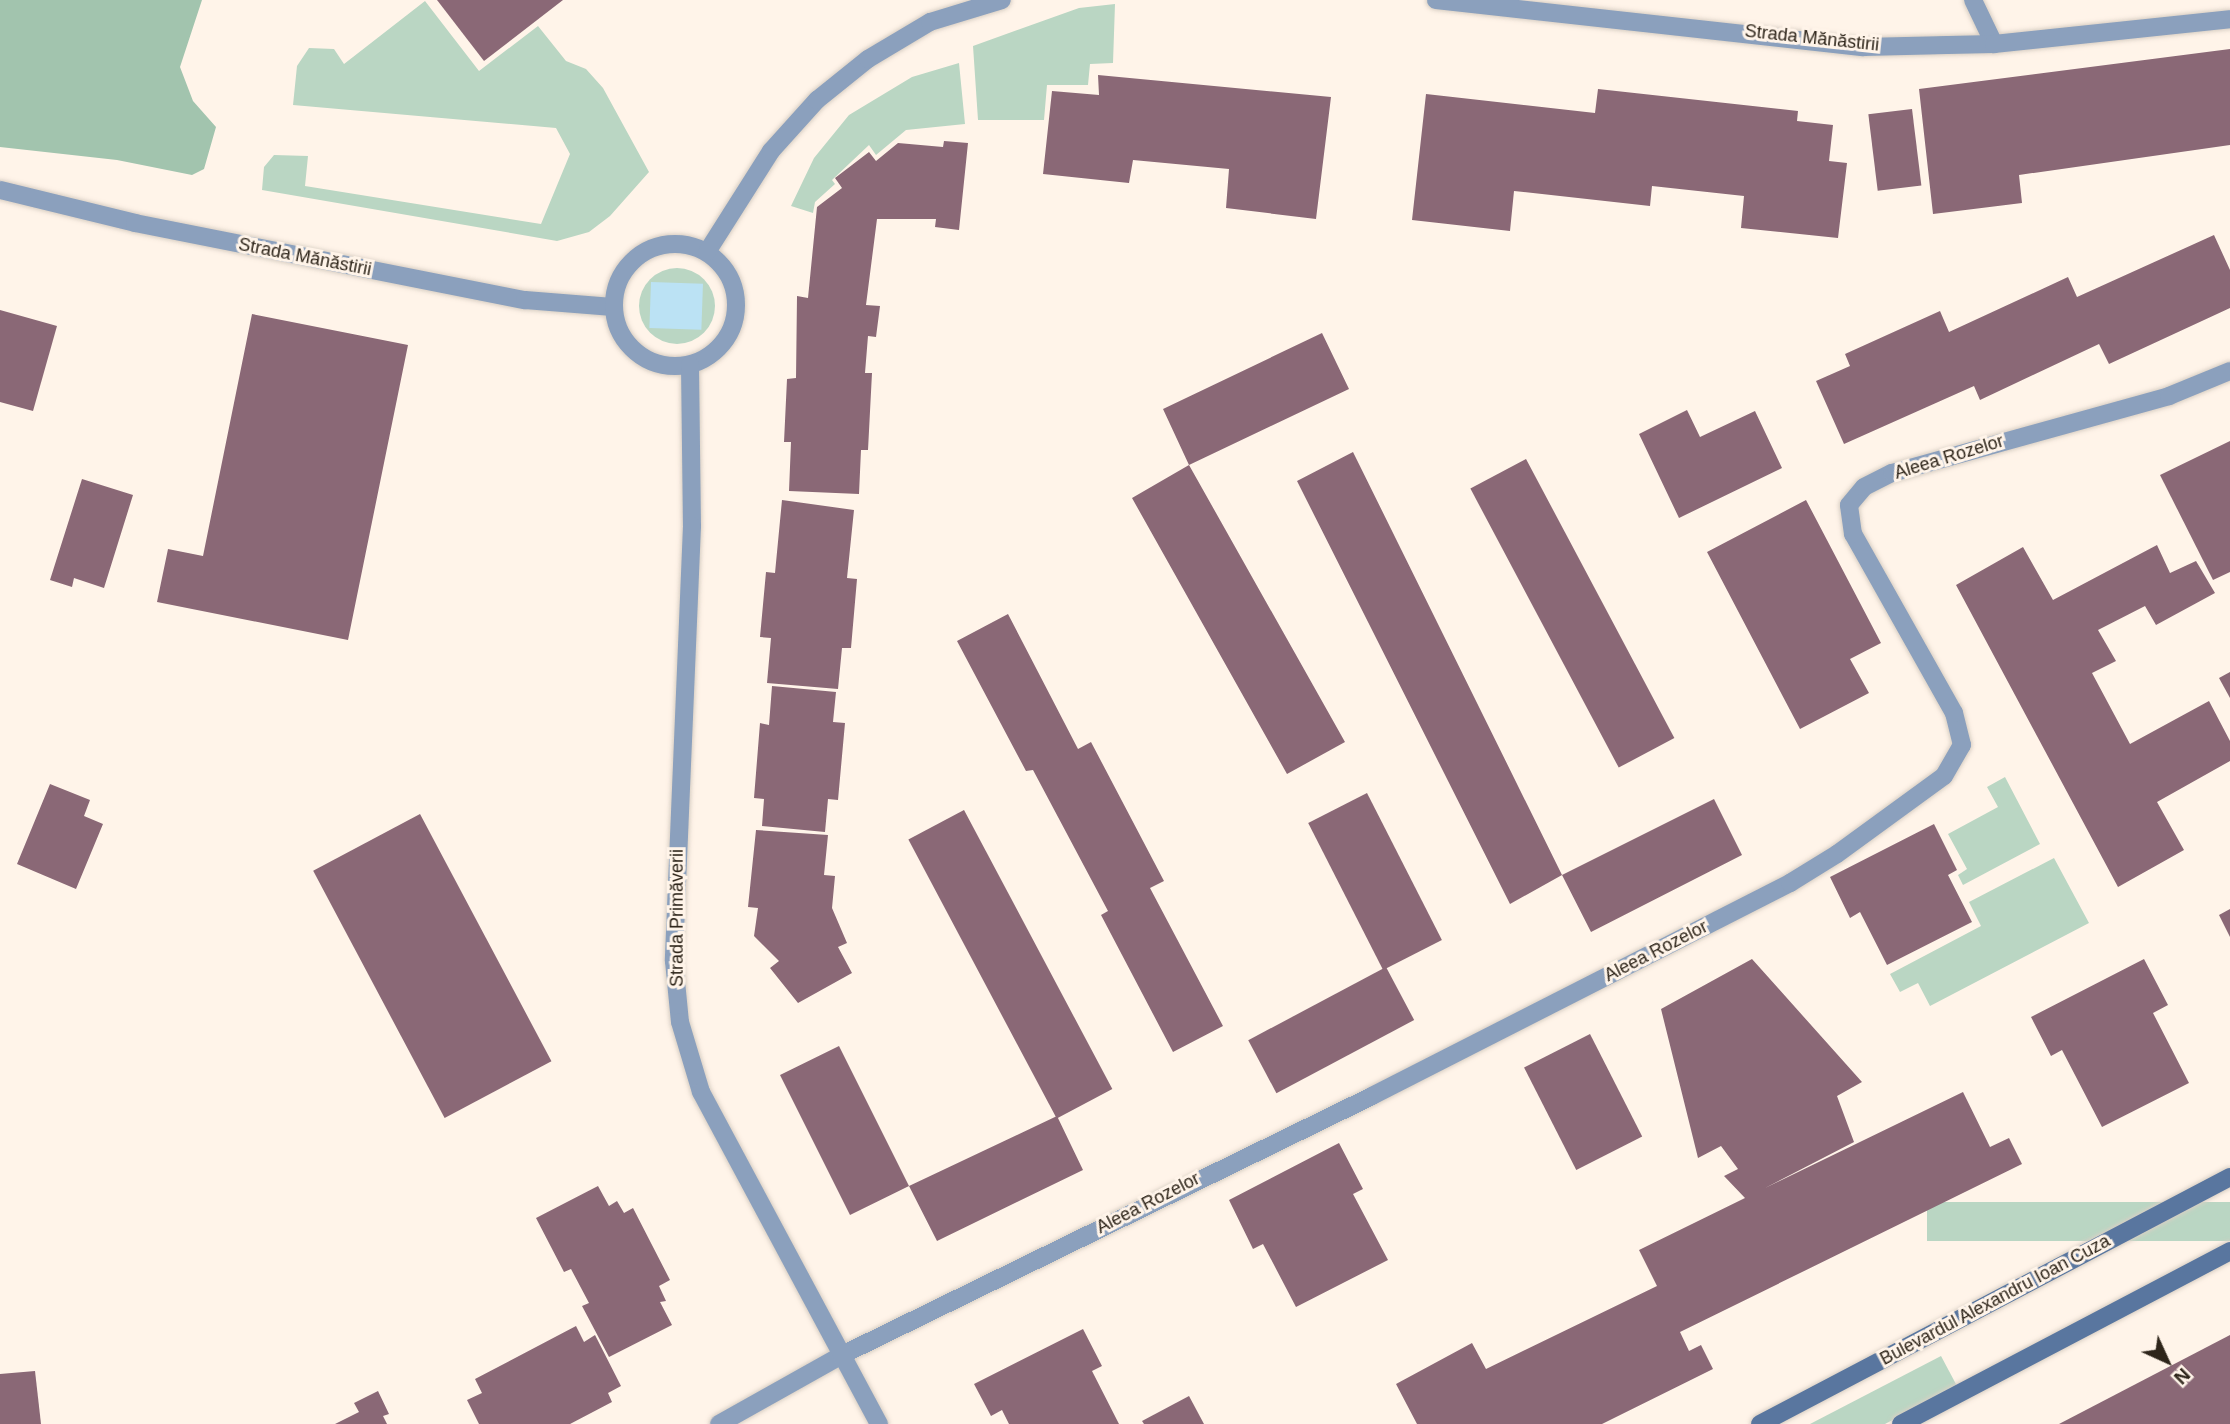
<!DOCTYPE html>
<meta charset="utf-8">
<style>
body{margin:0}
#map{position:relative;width:2230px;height:1424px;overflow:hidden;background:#fff4e9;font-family:Helvetica,sans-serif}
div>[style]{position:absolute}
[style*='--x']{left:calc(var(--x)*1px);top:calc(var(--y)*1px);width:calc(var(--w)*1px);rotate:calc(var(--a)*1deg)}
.green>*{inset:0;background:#bad6c3;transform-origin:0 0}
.round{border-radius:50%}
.forest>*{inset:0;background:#a2c4ae}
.water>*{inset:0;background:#bbe2f4;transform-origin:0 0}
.building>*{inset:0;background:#8a6876;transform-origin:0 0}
.roads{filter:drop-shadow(0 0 2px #d9cfc4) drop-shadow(0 0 2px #d9cfc4)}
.minor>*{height:18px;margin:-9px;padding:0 9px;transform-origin:9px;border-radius:9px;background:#8ba0bd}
.tertiary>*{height:18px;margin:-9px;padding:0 9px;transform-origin:9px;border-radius:9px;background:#8ba0bd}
.tertiary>.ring{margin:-9px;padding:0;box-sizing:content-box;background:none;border:18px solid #8ba0bd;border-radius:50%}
.secondary>*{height:18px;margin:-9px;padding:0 9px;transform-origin:9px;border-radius:9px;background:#59769f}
span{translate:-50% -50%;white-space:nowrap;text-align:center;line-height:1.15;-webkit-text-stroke:6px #fff4e9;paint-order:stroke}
.street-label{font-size:18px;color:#2e251a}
.north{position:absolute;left:2132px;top:1326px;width:70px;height:70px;-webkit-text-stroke:5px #fff4e9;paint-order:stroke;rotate:135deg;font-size:19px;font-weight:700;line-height:28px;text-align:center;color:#2e251a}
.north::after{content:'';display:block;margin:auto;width:24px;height:32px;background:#2e251a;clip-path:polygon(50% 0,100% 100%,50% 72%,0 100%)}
</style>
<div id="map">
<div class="green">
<i style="clip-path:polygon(425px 1px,479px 71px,538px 26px,566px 61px,586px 69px,603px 88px,649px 172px,610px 216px,589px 232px,557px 241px,262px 190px,264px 167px,274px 155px,308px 156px,305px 186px,541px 224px,570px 154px,556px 128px,293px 105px,297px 66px,309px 48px,334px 49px,344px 64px)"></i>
<i style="clip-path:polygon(1115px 4px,1113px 63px,1090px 64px,1088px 85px,1047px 85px,1044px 120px,978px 120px,973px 46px,1079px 8px)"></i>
<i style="clip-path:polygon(959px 63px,965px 124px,906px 130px,876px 155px,869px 145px,832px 180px,835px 184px,815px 202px,813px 213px,791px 206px,814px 158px,849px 115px,912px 77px)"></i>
<i class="round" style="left:639px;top:268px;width:76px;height:76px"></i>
<i style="clip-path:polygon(2005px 777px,2040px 844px,1963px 885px,1958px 875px,1967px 869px,1948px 834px,1998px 807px,1987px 787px)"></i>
<i style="clip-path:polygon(2054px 858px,2089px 923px,1930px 1006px,1918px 983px,1900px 992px,1890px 974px,1981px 926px,1969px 902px)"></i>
<i style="left:2230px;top:1202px;width:39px;height:303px;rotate:90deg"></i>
<i style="clip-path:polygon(1941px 1356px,1957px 1386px,1885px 1424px,1810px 1424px)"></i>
</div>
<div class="forest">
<i style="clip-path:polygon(0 0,202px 0,180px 67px,193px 101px,216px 127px,204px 169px,192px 175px,117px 160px,0 147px)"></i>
</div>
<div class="water">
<i style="left:651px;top:282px;width:52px;height:46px;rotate:2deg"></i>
</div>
<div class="building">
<i style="clip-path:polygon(437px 0,563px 0,484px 61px)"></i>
<i style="clip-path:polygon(2230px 49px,2230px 145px,2019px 175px,2022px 203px,1933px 214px,1919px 89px)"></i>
<i style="clip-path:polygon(1098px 75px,1331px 97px,1316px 219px,1226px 208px,1229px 169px,1133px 160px,1129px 183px,1043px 174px,1052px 91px,1099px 95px)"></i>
<i style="clip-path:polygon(1598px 89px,1798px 111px,1797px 121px,1833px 125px,1829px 161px,1847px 163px,1838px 238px,1741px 228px,1744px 196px,1652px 186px,1650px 206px,1514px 191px,1510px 231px,1412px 220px,1426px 94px,1595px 113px)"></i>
<i style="left:1912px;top:109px;width:77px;height:44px;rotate:83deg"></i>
<i style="clip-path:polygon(944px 141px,968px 143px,959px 230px,935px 227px,936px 219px,877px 219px,866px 305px,880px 306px,876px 337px,868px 336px,865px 373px,872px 373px,868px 450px,861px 450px,859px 494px,789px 491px,791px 442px,784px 442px,787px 379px,796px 378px,797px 296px,808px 298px,817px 207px,842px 188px,835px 178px,869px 152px,876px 161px,898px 143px,943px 147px)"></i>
<i style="clip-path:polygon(2214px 235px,2230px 270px,2230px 308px,2109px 364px,2099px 344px,1980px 400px,1974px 386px,1844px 444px,1816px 381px,1850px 366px,1845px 354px,1940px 311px,1949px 332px,2068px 277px,2077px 297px)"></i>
<i style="clip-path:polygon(0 310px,57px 326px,33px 411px,0 402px)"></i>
<i style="clip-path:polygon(252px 314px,408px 345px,348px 640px,157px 602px,168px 549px,203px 556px)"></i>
<i style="clip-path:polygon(1322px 333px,1349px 389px,1189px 465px,1345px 742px,1287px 774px,1132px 498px,1189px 465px,1163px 409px)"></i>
<i style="clip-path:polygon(1687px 410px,1700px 437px,1755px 411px,1782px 468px,1679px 518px,1639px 434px)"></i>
<i style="clip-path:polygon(2230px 441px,2230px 572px,2213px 580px,2160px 475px)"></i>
<i style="clip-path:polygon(1353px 452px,1562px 875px,1714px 799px,1742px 855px,1591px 932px,1562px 875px,1510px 904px,1297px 481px)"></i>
<i style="left:1526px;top:459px;width:316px;height:63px;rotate:62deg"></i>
<i style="clip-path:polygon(82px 479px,133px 495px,104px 588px,74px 578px,72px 587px,50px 580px)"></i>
<i style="clip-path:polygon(782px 500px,854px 510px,847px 578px,857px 579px,851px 648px,842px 648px,838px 689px,767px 683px,771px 638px,760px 637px,766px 572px,775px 573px)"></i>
<i style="clip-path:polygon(1806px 500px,1881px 643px,1850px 659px,1869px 693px,1800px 729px,1707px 552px)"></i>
<i style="clip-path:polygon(2157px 545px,2170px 573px,2196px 561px,2215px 593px,2156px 625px,2145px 606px,2098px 630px,2116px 661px,2092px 673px,2130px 744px,2209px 701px,2230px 741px,2230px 761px,2157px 802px,2184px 850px,2118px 887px,1956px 585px,2023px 547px,2053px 600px)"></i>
<i style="clip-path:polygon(1008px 614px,1078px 749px,1091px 742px,1164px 881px,1150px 888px,1223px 1026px,1173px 1052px,1101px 915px,1108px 911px,1033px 770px,1026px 771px,957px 641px)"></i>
<i style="clip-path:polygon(2230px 672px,2230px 698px,2219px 678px)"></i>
<i style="clip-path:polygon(772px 686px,836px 692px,833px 722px,845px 723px,838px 800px,828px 799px,825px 832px,762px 826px,764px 799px,754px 798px,760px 723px,769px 725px)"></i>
<i style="clip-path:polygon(50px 784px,90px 800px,84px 816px,103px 824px,76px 889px,17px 864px)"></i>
<i style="left:1367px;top:793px;width:165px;height:66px;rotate:63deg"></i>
<i style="left:964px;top:810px;width:316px;height:63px;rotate:62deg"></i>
<i style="left:420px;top:814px;width:280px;height:121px;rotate:62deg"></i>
<i style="clip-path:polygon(1934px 824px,1957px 870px,1948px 875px,1972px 922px,1887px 965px,1860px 912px,1850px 918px,1830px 877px)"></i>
<i style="clip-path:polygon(756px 830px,828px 835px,824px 875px,835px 876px,832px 908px,847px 943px,838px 947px,852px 973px,798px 1003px,770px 968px,779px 961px,754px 936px,758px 908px,748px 907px)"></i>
<i style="clip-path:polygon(2230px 909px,2230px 937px,2219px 915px)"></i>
<i style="clip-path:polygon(1752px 959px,1862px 1082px,1837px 1096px,1854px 1142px,1765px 1188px,1963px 1092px,1990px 1147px,2009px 1138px,2022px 1164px,1680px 1332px,1689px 1351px,1701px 1345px,1713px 1369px,1602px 1424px,1417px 1424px,1396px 1384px,1472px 1343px,1486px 1369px,1657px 1286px,1639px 1250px,1745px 1198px,1724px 1176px,1738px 1169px,1721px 1146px,1698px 1158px,1661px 1009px)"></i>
<i style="clip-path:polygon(2144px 959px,2168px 1005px,2153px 1013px,2189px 1083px,2102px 1127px,2062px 1050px,2051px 1056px,2031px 1017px)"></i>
<i style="left:1386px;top:967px;width:60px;height:156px;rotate:62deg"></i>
<i style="left:1590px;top:1034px;width:115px;height:74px;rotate:63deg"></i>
<i style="clip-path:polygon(839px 1046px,909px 1186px,1057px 1116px,1083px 1170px,937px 1241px,909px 1186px,850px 1215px,780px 1075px)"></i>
<i style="clip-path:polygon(1339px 1143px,1363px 1189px,1353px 1194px,1388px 1260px,1296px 1307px,1263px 1244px,1253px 1249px,1229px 1200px)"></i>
<i style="clip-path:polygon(598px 1186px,609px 1206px,617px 1201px,624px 1213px,633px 1208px,670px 1280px,659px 1286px,666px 1301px,660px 1302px,672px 1325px,609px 1357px,582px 1306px,589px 1303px,571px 1269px,564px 1272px,536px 1218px)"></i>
<i style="clip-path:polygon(576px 1326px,584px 1342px,595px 1335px,621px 1386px,608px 1393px,612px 1402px,570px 1424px,479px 1424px,467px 1400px,482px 1393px,475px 1379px)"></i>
<i style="clip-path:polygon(1083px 1329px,1102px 1366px,1092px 1371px,1119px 1424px,1009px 1424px,1002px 1410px,991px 1416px,974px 1384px)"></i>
<i style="clip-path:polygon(2230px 1335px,2230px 1424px,2059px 1424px)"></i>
<i style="clip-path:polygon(35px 1371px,41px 1424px,0 1424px,0 1374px)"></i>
<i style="clip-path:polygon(378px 1391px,389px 1414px,383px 1416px,387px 1424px,335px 1424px,359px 1412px,354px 1403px)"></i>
<i style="clip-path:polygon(1189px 1396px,1204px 1424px,1144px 1424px,1142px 1421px)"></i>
</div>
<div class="roads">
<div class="minor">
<i style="--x:1973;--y:0;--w:49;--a:64.5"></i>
<i style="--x:719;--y:1424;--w:141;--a:-29.3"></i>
<i style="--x:842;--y:1355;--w:590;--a:-26.04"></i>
<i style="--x:1372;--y:1096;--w:469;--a:-27"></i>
<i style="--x:1790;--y:883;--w:55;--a:-31.7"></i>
<i style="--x:1837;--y:854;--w:132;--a:-36.1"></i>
<i style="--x:1944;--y:776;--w:36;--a:-60"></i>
<i style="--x:1962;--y:745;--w:33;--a:-104"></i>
<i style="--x:1954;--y:713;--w:206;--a:-119.4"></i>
<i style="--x:1853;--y:534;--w:29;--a:-98"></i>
<i style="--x:1849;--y:505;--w:23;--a:-50"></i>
<i style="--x:1864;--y:487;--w:31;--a:-27"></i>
<i style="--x:1892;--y:473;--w:288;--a:-15.5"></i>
<i style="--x:2169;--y:396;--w:66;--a:-22.3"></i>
</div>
<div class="tertiary">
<i style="--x:1436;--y:0;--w:430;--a:6.3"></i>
<i style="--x:1863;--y:47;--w:131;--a:-1.3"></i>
<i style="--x:1994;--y:44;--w:237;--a:-6"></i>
<i style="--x:0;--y:190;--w:139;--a:13.7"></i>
<i style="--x:135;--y:223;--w:398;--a:11.2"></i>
<i style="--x:525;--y:300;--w:88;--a:4.5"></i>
<i class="ring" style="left:614px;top:244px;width:104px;height:104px"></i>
<i style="--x:707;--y:252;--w:120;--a:-57.6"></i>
<i style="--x:771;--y:151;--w:69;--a:-48"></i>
<i style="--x:817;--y:100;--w:65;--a:-38.8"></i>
<i style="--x:868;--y:59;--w:72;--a:-30.8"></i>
<i style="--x:930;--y:22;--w:75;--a:-17"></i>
<i style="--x:690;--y:365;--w:161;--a:89.3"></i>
<i style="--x:692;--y:526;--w:435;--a:92.4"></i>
<i style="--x:674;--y:961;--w:61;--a:84.4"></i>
<i style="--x:680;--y:1022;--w:73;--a:73.3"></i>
<i style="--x:701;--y:1092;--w:377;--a:61.8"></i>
</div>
<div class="secondary">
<i style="--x:1760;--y:1424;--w:531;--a:-27.72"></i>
<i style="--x:1901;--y:1424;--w:372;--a:-27.7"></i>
</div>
</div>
<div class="street-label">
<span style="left:1812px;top:38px;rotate:6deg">Strada Mănăstirii</span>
<span style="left:305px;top:257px;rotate:11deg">Strada Mănăstirii</span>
<span style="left:1949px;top:457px;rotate:-17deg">Aleea Rozelor</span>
<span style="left:677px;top:918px;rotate:-90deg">Strada Primăverii</span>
<span style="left:1656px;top:951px;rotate:-27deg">Aleea Rozelor</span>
<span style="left:1148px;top:1203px;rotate:-27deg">Aleea Rozelor</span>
<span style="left:1995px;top:1300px;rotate:-28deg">Bulevardul Alexandru Ioan Cuza</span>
</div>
<div class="north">N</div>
</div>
